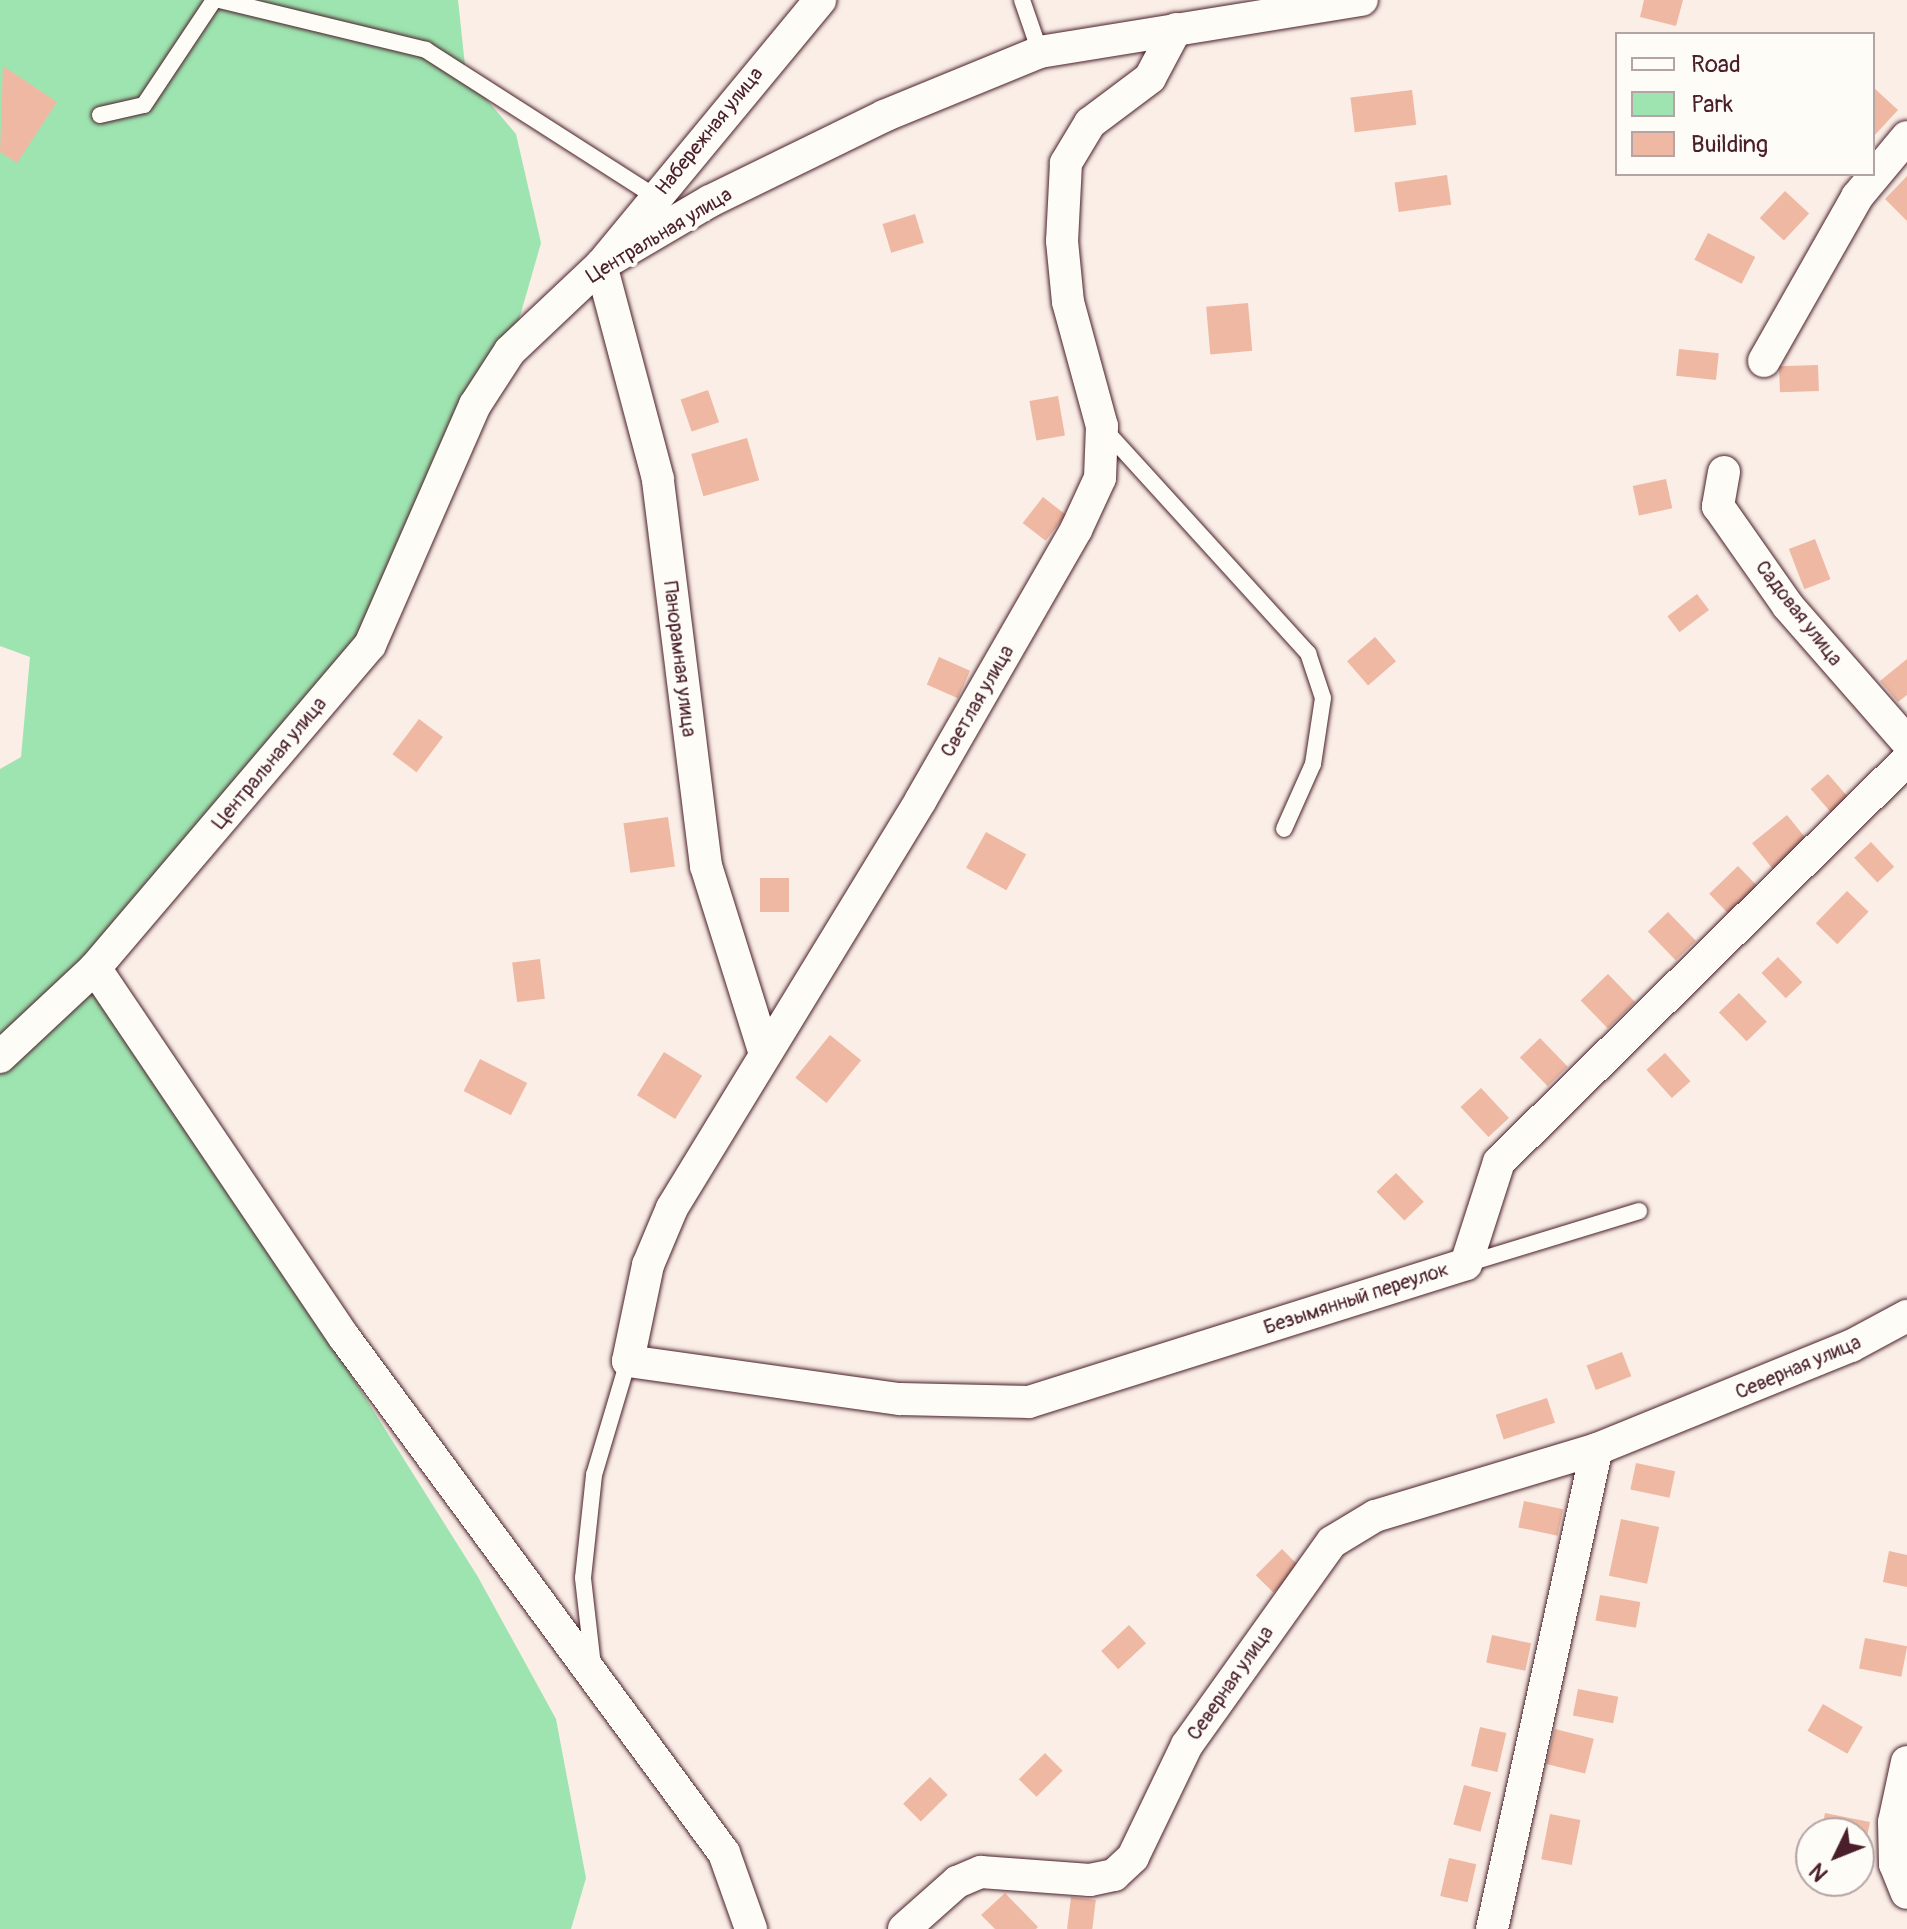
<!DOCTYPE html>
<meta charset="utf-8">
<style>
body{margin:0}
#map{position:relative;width:1907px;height:1929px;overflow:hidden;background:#faeee6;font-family:Pangolin,sans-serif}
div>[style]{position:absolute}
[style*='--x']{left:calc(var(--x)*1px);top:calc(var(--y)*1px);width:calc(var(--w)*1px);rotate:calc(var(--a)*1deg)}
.green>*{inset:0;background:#9ee4b0}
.building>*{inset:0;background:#efb8a3;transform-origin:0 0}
.roads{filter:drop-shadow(0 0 2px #4a1f2b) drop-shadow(0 0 2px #4a1f2b)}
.lane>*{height:16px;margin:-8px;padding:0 8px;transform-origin:8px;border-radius:8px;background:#fdfcf7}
.street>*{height:32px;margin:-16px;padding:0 16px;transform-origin:16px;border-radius:16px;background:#fdfcf7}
span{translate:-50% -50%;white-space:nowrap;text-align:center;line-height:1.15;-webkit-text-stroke:8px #fdfcf7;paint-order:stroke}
.street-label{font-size:20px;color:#4a1f2b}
.legend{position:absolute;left:1615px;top:32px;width:260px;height:144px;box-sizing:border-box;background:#fdfcf7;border:2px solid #b5a4a5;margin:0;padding:10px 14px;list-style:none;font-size:24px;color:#4a1f2b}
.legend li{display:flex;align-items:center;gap:16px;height:40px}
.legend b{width:40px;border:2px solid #b5a4a5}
.north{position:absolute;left:1795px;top:1817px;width:80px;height:80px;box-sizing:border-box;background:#fdfcf7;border:2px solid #b5a4a5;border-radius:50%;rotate:227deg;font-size:22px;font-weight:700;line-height:32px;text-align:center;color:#4a1f2b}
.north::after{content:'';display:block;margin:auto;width:28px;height:36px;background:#4a1f2b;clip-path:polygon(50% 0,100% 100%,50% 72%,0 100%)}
</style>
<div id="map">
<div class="green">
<i style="clip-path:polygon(0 0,458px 0,466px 75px,516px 134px,541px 243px,510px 351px,370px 645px,95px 968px,478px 1577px,556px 1719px,586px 1878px,571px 1929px,0 1929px,0 769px,21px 757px,30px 657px,0 646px)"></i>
</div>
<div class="building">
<i style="clip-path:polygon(1644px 0,1683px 0,1676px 26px,1640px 17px)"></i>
<i style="clip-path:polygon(3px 66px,57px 102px,17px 163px,0 152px)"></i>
<i style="clip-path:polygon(1873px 87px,1898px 110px,1873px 137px)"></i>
<i style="left:1412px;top:90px;width:35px;height:62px;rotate:83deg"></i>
<i style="left:1447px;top:175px;width:30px;height:53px;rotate:82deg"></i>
<i style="clip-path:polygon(1907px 176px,1907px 221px,1885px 199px)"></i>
<i style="left:1785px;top:191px;width:33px;height:37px;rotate:43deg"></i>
<i style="left:915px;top:214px;width:30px;height:34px;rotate:73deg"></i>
<i style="left:1708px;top:233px;width:53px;height:30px;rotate:27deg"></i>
<i style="left:1248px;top:303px;width:48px;height:42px;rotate:85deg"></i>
<i style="left:1679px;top:349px;width:40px;height:27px;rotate:6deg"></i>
<i style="left:1818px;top:365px;width:26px;height:39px;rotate:88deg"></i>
<i style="left:708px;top:390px;width:34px;height:29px;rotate:71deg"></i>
<i style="left:1058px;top:396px;width:40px;height:29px;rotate:80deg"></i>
<i style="left:747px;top:438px;width:44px;height:58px;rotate:74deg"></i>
<i style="left:1666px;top:479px;width:30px;height:34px;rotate:78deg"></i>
<i style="left:1043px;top:497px;width:29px;height:33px;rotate:38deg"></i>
<i style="left:1815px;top:539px;width:43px;height:28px;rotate:69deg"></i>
<i style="left:1697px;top:594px;width:20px;height:37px;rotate:53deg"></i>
<i style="left:1375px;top:637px;width:32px;height:37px;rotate:49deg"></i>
<i style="left:939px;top:657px;width:34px;height:30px;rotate:24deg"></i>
<i style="clip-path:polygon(1907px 659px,1907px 695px,1898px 702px,1880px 681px)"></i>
<i style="left:419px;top:719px;width:30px;height:44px;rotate:37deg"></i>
<i style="left:1828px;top:774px;width:35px;height:23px;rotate:49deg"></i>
<i style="left:1787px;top:815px;width:35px;height:45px;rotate:51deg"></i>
<i style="left:668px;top:817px;width:50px;height:45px;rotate:82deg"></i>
<i style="left:986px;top:832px;width:46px;height:41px;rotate:29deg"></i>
<i style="left:1871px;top:842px;width:34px;height:23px;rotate:47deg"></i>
<i style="left:1738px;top:866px;width:28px;height:40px;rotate:46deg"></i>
<i style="left:760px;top:878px;width:29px;height:34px"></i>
<i style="left:1847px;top:891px;width:30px;height:45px;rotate:44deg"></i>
<i style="left:1668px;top:912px;width:40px;height:28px;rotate:46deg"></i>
<i style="left:1778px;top:957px;width:35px;height:23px;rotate:46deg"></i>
<i style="left:540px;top:959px;width:40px;height:28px;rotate:83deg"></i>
<i style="left:1608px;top:974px;width:39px;height:38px;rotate:46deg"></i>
<i style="left:1739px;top:993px;width:40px;height:28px;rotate:46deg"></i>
<i style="left:830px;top:1035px;width:40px;height:55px;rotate:39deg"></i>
<i style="left:1540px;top:1038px;width:40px;height:28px;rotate:46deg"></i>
<i style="left:664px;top:1052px;width:45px;height:51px;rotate:32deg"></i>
<i style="left:1665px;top:1053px;width:38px;height:25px;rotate:48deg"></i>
<i style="left:480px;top:1059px;width:53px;height:36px;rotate:27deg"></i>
<i style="left:1481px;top:1088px;width:41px;height:28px;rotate:47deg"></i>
<i style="left:1396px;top:1173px;width:40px;height:27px;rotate:46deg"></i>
<i style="left:1622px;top:1352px;width:26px;height:38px;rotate:69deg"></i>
<i style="left:1547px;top:1398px;width:26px;height:54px;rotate:72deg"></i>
<i style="left:1636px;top:1463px;width:40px;height:27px;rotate:12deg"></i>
<i style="left:1524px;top:1501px;width:40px;height:27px;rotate:12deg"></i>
<i style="left:1621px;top:1519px;width:39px;height:58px;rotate:12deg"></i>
<i style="left:1282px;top:1549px;width:25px;height:37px;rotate:45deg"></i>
<i style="clip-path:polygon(1889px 1551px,1907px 1555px,1907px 1587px,1883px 1582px)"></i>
<i style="left:1600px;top:1595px;width:41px;height:26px;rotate:10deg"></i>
<i style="left:1129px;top:1625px;width:25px;height:38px;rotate:47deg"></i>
<i style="left:1492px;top:1635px;width:40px;height:28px;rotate:12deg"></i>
<i style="left:1865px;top:1638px;width:43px;height:31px;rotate:11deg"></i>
<i style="left:1578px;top:1689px;width:41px;height:27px;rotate:11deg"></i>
<i style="left:1823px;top:1704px;width:46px;height:31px;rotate:30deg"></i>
<i style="left:1480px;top:1727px;width:27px;height:40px;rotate:13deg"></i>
<i style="left:1555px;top:1729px;width:40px;height:36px;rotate:14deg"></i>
<i style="left:1045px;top:1753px;width:25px;height:37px;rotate:45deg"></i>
<i style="left:930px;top:1777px;width:25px;height:38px;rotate:45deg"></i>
<i style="left:1464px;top:1785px;width:28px;height:41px;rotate:15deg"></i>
<i style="clip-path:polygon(1825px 1813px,1870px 1822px,1864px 1852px,1859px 1851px,1859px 1833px,1821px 1833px)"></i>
<i style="left:1550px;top:1814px;width:31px;height:46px;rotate:11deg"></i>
<i style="left:1449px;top:1858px;width:28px;height:39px;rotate:13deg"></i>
<i style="clip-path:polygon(1005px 1893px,1038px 1927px,1036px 1929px,995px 1929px,981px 1915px)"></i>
<i style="left:1071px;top:1897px;width:25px;height:32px;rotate:7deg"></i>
</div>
<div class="roads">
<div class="lane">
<i style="--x:220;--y:0;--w:212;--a:13.6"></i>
<i style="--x:426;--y:50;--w:273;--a:32.6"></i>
<i style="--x:1022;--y:0;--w:55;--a:70.9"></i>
<i style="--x:100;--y:115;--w:45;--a:-12.8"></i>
<i style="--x:144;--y:105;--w:126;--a:-56.3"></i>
<i style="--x:1105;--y:430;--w:302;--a:47.7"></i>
<i style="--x:1308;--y:653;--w:47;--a:71.6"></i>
<i style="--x:1323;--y:698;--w:67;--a:98.6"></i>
<i style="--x:1313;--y:764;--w:71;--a:114"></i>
<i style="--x:1466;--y:1264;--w:181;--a:-17"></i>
<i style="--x:593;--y:1666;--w:89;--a:-96.5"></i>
<i style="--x:583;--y:1578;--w:104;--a:-83.9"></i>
<i style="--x:594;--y:1475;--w:119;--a:-73.4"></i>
</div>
<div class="street">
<i style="--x:1176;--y:29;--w:55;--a:118"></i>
<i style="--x:1150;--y:78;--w:75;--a:143.1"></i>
<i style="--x:1090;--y:123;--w:47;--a:121"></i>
<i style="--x:1066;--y:163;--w:78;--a:92.9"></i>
<i style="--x:1062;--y:241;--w:61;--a:84.4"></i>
<i style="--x:1068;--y:302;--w:129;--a:74.7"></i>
<i style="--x:1102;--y:426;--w:52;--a:92.2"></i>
<i style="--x:1100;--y:478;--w:57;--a:114.8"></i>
<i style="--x:1076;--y:530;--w:311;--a:119.9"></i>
<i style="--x:921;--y:800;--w:478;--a:121.4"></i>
<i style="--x:672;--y:1208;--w:62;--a:112.8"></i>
<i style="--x:648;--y:1265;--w:98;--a:101.8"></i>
<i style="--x:628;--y:1361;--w:275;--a:8"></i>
<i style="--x:900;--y:1399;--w:129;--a:1.3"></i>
<i style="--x:1029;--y:1402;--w:458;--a:-17.5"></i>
<i style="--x:1466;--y:1264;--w:107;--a:-72.1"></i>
<i style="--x:1499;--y:1162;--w:573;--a:-44.58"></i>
<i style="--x:1764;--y:361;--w:189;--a:-60.4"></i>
<i style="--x:1857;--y:197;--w:78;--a:-50.2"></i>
<i style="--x:1724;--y:472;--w:35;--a:100"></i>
<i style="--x:1718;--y:506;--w:122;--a:55"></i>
<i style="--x:1788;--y:606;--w:181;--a:48.8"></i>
<i style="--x:95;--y:968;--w:445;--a:56"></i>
<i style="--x:344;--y:1337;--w:641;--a:53.63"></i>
<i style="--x:724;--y:1853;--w:81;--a:70.4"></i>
<i style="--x:764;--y:1051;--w:194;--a:-107.4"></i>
<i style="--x:706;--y:866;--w:390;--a:-97.1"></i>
<i style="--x:658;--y:479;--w:221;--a:-104.9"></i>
<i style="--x:601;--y:265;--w:344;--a:-50.4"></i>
<i style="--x:0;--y:1057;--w:130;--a:-43.1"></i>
<i style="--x:95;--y:968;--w:424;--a:-49.6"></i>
<i style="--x:370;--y:645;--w:262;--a:-66.4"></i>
<i style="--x:475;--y:405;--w:64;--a:-57.1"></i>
<i style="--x:510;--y:351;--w:125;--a:-43.4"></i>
<i style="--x:601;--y:265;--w:126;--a:-30.4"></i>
<i style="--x:710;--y:201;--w:194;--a:-26"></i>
<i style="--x:884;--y:116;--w:169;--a:-22.3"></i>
<i style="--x:1040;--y:52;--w:326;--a:-9.2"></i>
<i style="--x:1907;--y:1762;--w:61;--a:102.2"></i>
<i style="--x:1894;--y:1822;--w:42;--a:88.6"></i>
<i style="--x:1895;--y:1864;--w:31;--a:68"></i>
<i style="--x:904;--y:1929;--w:71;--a:-41.6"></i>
<i style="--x:957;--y:1882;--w:26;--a:-23"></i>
<i style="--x:981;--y:1872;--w:109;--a:4.2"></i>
<i style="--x:1090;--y:1880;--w:25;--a:-12"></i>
<i style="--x:1114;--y:1875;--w:26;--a:-43"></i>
<i style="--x:1133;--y:1857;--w:124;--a:-64.3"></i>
<i style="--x:1187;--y:1745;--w:249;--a:-54.5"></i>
<i style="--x:1332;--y:1542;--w:50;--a:-31.2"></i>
<i style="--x:1375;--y:1516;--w:232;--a:-16.8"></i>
<i style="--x:1597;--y:1449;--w:274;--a:-22.1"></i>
<i style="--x:1851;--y:1346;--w:64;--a:-28.2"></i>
<i style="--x:1492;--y:1929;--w:491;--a:-77.7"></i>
</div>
</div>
<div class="street-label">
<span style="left:709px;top:131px;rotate:-51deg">Набережная улица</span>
<span style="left:659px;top:235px;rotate:-31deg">Центральная улица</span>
<span style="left:1799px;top:613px;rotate:52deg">Садовая улица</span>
<span style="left:680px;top:659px;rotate:83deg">Панорамная улица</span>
<span style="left:977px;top:701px;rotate:-60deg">Светлая улица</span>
<span style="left:269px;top:763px;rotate:-50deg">Центральная улица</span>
<span style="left:1356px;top:1298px;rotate:-18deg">Безымянный переулок</span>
<span style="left:1798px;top:1367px;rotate:-23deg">Северная улица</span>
<span style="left:1230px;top:1683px;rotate:-55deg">Северная улица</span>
</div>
<ul class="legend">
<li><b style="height:10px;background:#fdfcf7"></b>Road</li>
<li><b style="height:22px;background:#9ee4b0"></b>Park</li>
<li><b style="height:22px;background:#efb8a3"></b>Building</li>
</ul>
<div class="north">N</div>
</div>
